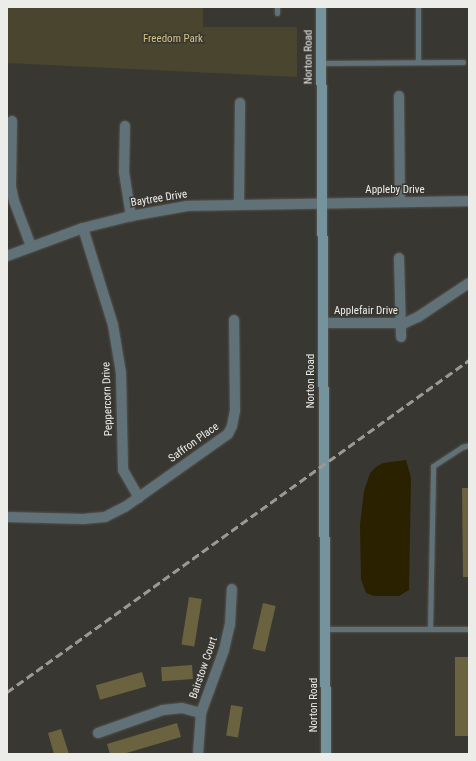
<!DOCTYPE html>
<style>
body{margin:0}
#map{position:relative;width:476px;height:761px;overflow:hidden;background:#393732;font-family:"Roboto Condensed",sans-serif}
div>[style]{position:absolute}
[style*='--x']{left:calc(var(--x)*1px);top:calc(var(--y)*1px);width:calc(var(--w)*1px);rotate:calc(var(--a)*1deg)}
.green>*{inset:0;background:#4a452f}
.water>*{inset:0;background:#292100}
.building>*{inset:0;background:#6b633f;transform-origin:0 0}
.roads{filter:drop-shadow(0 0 1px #56544f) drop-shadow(0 0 1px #56544f)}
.lane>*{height:5px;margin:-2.5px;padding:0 2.5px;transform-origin:2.5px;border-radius:2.5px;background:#607278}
.street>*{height:10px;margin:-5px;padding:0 5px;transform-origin:5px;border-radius:5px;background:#607278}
.secondary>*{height:10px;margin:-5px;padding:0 5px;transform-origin:5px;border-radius:5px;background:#75939c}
.rail>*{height:2.5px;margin-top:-1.25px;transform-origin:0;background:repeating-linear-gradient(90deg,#9a9994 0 8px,transparent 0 12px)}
span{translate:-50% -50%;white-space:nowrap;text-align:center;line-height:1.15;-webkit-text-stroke:3px #393732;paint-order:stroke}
.park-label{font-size:11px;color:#d1c284}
.street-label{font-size:11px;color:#ecece8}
.frame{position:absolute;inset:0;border:8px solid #ecece8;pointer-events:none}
</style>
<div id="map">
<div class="green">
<i style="clip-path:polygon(7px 7px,203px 7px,203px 27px,297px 27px,297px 77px,7px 63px)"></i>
</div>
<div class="water">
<i style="clip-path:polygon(406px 460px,411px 478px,409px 590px,399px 596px,374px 596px,366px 593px,361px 579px,360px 525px,364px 491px,370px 473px,376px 467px,383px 463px)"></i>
</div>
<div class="building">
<i style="clip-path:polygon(462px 488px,469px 488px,469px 577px,463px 577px)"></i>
<i style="left:189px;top:597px;width:13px;height:48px;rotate:9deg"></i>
<i style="left:263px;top:603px;width:13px;height:47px;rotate:13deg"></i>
<i style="left:455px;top:657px;width:14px;height:79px"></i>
<i style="left:192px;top:665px;width:14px;height:31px;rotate:86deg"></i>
<i style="left:142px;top:672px;width:15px;height:48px;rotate:74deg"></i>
<i style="left:231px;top:705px;width:12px;height:31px;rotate:9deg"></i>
<i style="clip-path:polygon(177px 723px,181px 737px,123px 754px,110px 754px,107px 744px)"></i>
<i style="clip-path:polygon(61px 729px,69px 754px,54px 754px,48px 733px)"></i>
</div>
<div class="roads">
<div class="lane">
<i style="--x:277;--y:7;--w:6;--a:90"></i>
<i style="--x:418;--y:7;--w:55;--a:90"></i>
<i style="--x:321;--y:63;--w:142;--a:-0.4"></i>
<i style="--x:325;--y:629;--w:144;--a:0"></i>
<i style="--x:430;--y:629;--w:163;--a:-88.9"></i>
<i style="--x:433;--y:466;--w:35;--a:-33"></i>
<i style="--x:462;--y:447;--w:7;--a:-16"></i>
</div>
<div class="street">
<i style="--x:399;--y:96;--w:106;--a:89.5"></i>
<i style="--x:12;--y:121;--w:66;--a:90.9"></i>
<i style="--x:11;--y:187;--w:14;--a:78"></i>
<i style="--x:14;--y:201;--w:48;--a:69.3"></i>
<i style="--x:125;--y:126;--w:46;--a:91.2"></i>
<i style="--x:124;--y:172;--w:45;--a:81"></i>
<i style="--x:239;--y:204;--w:101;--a:-89.4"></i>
<i style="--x:83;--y:228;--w:102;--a:72.8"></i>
<i style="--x:113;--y:325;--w:49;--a:80.5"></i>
<i style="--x:121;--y:373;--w:97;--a:88.8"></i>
<i style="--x:123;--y:470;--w:32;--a:60"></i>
<i style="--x:7;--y:256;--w:81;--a:-20.2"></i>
<i style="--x:83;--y:228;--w:49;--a:-14"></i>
<i style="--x:131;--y:216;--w:57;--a:-10.1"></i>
<i style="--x:187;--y:206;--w:282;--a:-1"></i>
<i style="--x:399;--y:258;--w:79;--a:88.5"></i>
<i style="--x:323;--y:323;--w:82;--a:0"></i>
<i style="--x:405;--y:323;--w:14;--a:-25"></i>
<i style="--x:418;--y:317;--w:61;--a:-33.7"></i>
<i style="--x:7;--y:517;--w:76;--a:1.5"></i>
<i style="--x:83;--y:519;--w:22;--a:-5"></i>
<i style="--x:105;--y:517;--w:22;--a:-27"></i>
<i style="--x:125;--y:507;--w:126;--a:-35.3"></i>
<i style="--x:228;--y:434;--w:9;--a:-63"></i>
<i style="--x:232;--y:426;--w:16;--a:-79"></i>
<i style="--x:235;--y:410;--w:90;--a:-90.6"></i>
<i style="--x:98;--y:733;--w:69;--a:-19.5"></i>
<i style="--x:163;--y:710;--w:19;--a:-6"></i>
<i style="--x:182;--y:708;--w:20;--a:15"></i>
<i style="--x:198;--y:754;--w:41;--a:-85.8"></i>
<i style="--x:201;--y:713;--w:67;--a:-69.9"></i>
<i style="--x:224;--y:650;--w:26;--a:-77"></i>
<i style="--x:230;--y:625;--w:36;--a:-87"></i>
</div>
<div class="secondary">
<i style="--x:321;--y:7;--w:747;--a:89.62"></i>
</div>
</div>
<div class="rail">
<i style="--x:7;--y:692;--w:569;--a:-35.7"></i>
</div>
<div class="park-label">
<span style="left:173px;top:39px">Freedom Park</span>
</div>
<div class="street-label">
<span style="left:309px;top:57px;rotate:-90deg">Norton Road</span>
<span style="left:395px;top:190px">Appleby Drive</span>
<span style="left:159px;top:199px;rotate:-9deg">Baytree Drive</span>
<span style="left:366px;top:311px">Applefair Drive</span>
<span style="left:311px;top:381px;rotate:-90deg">Norton Road</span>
<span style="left:108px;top:399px;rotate:-92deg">Peppercorn Drive</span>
<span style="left:194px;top:443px;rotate:-36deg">Saffron Place</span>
<span style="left:204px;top:668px;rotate:-71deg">Bairstow Court</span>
<span style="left:314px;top:705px;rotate:-90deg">Norton Road</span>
</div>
<div class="frame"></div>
</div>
